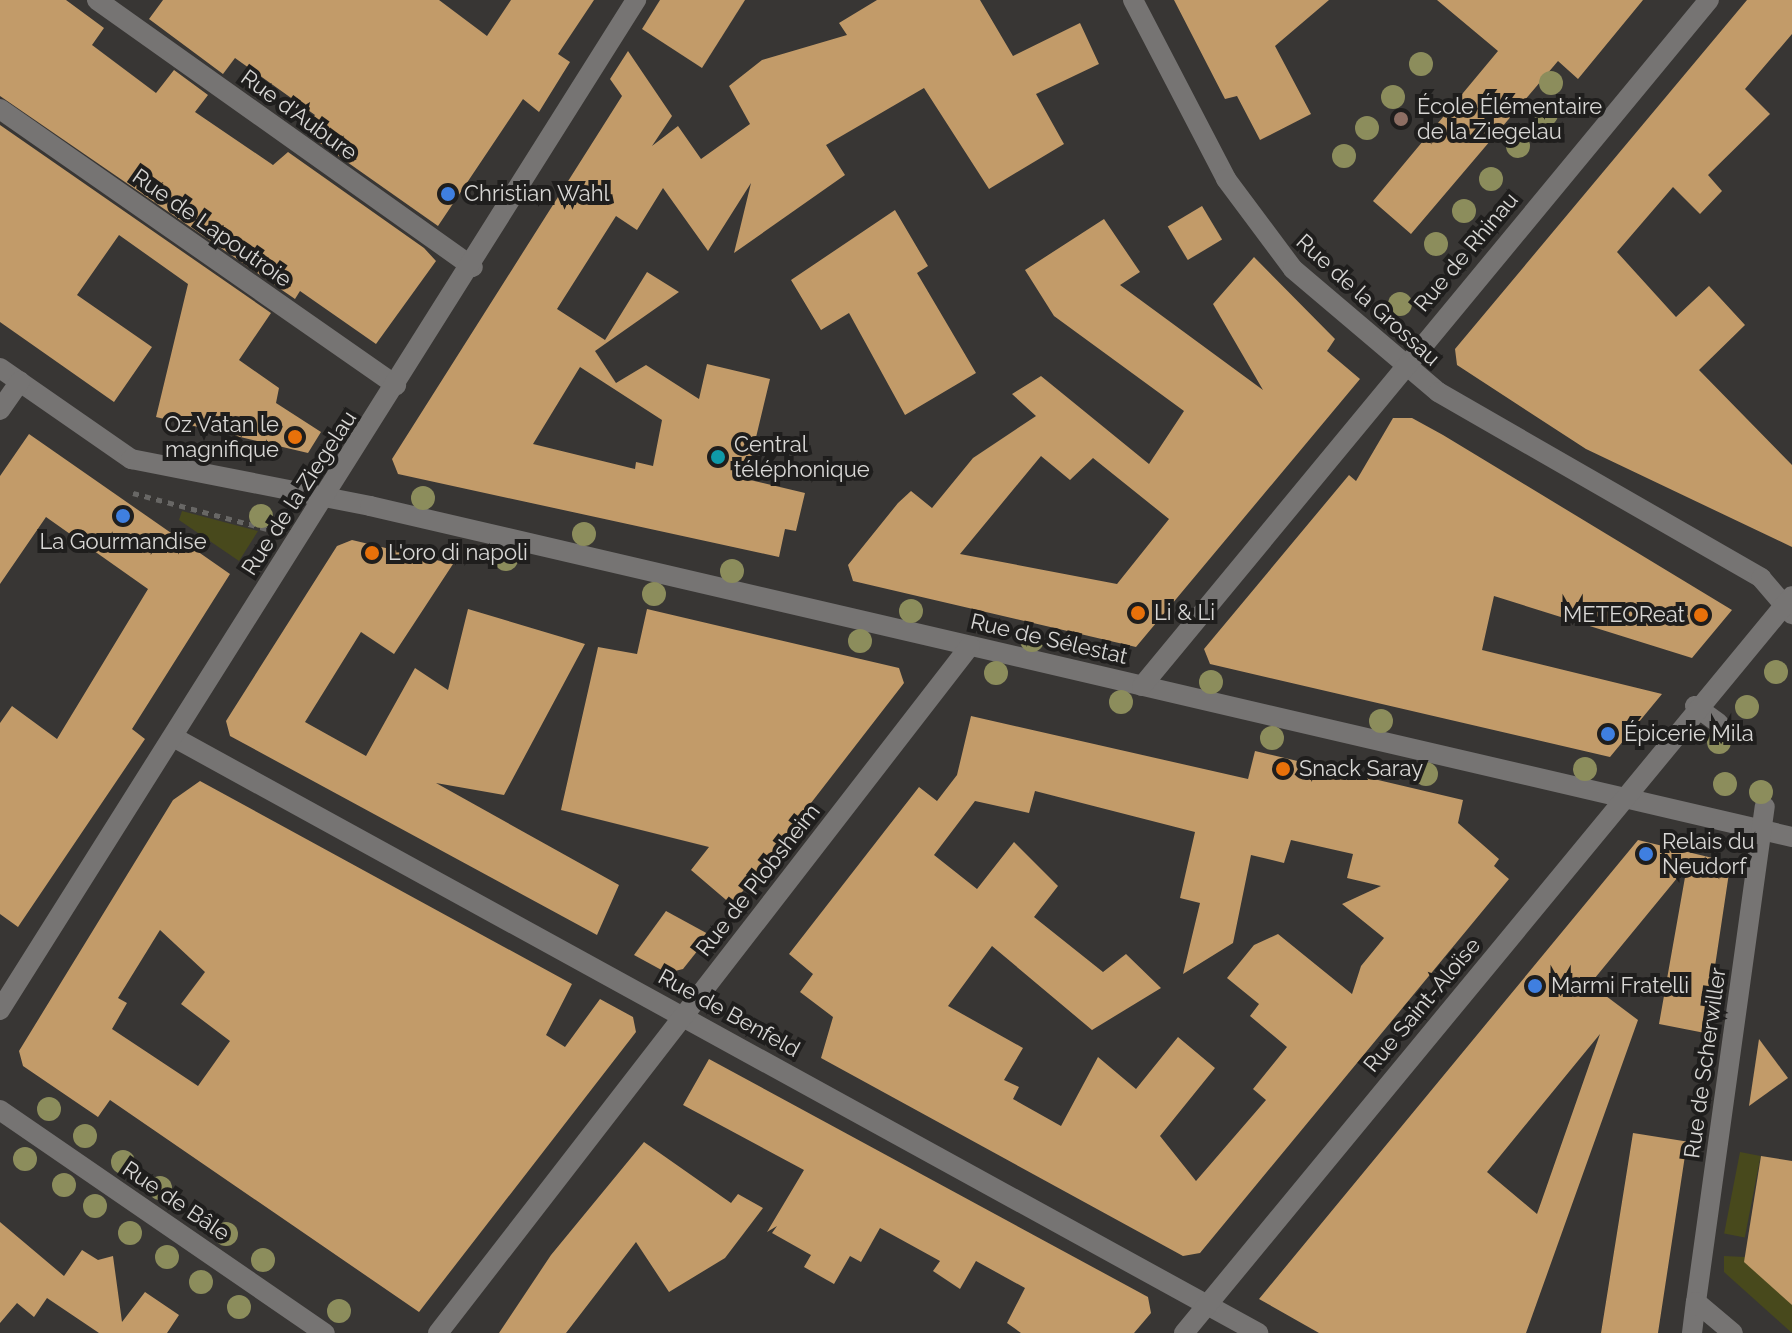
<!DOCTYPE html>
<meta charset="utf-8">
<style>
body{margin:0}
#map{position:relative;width:1792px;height:1333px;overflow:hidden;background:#383634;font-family:Raleway,sans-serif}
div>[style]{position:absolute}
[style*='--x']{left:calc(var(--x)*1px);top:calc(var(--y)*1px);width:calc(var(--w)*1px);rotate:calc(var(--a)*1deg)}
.green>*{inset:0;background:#48491c;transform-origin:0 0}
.building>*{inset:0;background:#c29b69;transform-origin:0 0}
.path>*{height:5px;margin-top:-2.5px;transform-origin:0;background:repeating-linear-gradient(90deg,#686765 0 6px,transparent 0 12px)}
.minor>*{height:20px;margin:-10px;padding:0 10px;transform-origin:10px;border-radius:10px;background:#767473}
.trees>*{width:24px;height:24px;margin:-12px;border-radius:50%;background:#8c8d5c}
.dots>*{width:22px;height:22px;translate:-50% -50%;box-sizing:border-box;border:4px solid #1f1e1d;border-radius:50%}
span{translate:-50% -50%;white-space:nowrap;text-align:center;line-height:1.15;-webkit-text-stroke:8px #1f1e1d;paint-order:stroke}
.poi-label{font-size:22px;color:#d8d7d5}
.left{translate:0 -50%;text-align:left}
.right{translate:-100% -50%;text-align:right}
.street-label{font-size:22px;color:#d8d7d5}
</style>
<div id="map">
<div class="green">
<i style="clip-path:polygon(182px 511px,258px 531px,239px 561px,179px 520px)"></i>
<i style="left:1740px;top:1152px;width:21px;height:83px;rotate:11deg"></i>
<i style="clip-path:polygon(1724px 1256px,1745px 1257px,1792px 1305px,1792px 1333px,1724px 1272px)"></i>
</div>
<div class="building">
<i style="clip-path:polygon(0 0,66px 0,104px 28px,92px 45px,156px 93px,174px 70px,208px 95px,195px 112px,273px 165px,288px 152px,424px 248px,436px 261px,376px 344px,300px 291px,295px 299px,0 96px)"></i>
<i style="clip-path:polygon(163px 0,439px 0,487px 36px,511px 0,594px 0,558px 54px,570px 62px,539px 112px,523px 99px,438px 226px,303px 131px,315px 115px,266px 80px,235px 58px,223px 74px,149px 19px)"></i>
<i style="clip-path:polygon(660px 0,745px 0,702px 68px,642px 29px)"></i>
<i style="clip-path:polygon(evenodd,877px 0,980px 0,1013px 56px,1080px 23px,1099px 64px,1036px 94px,1064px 144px,989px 189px,924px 88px,826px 145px,845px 175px,734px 253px,751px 183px,708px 251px,663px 188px,637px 230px,616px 216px,557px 309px,605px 340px,647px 272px,679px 292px,595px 351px,616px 383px,646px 365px,699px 399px,707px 364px,770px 379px,746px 479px,805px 493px,796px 531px,785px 529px,779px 557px,398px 474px,392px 459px,622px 96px,610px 79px,628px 51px,672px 116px,652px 146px,678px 126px,701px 159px,750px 124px,729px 86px,762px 60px,847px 35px,839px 23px,877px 0,580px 367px,662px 420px,653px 466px,636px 462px,635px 469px,533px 444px,580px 367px)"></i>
<i style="clip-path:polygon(1174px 0,1329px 0,1275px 46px,1311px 114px,1260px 140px,1237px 96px,1225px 99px)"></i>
<i style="clip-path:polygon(1437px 0,1643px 0,1578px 79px,1558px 61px,1411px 234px,1373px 201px,1498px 51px)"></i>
<i style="clip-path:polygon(1747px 0,1792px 0,1792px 34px,1745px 89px,1770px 114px,1708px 175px,1722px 191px,1700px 214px,1673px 187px,1617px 252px,1676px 317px,1709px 286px,1745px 325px,1699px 370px,1792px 465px,1792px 547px,1586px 449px,1457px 365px,1455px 349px)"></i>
<i style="clip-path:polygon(0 125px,271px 313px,239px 360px,279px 388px,276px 403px,321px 432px,308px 453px,156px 417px,188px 284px,119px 235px,77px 295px,152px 347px,114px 402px,0 322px)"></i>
<i style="left:1202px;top:206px;width:39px;height:40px;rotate:59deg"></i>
<i style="clip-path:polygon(895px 210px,928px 266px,917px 273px,976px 373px,905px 415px,849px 313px,821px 330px,791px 280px)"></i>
<i style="clip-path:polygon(evenodd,1104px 219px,1140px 272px,1120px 285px,1263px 390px,1213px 304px,1254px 257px,1335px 339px,1327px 351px,1360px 379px,1136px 647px,853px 581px,848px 565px,898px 503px,911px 491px,932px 508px,973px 458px,1036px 416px,1012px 394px,1041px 376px,1149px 464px,1184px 411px,1054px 316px,1025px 270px,1104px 219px,1041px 456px,1070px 480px,1093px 458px,1169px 519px,1117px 584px,960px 554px,1041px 456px)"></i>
<i style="clip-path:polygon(1393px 418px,1412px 418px,1443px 435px,1732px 610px,1692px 658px,1494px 596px,1482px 650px,1662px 694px,1610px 757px,1210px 664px,1204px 649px,1349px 475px,1356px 481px)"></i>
<i style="clip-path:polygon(29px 434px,230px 574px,132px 729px,145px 739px,18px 927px,0 914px,0 723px,12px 706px,57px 739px,148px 589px,46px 517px,0 584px,0 476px)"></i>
<i style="clip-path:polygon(352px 540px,453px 564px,394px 654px,361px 632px,305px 722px,366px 756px,415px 668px,448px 690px,468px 609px,585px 644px,504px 795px,436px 783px,619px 885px,597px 935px,230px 736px,226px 721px,337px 546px)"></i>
<i style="clip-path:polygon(647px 609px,899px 668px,904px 683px,732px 905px,691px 870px,709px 847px,561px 810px,598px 647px,637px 654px)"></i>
<i style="clip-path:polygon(evenodd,971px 716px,1248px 779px,1255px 751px,1463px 800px,1458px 823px,1499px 859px,1494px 866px,1509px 879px,1200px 1253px,1183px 1256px,821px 1058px,833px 1017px,800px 992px,813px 974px,789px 954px,919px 787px,937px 801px,957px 775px,971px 716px,1035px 791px,1195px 832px,1180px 898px,1200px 903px,1183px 974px,1233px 943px,1251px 855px,1284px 863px,1291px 840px,1353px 854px,1347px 878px,1381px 886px,1342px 904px,1384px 938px,1361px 966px,1352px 994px,1278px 934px,1254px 945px,1227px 978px,1259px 1004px,1250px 1016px,1287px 1047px,1253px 1089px,1266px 1100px,1196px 1181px,1160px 1136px,1215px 1068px,1178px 1037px,1136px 1089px,1098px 1057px,1061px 1126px,1013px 1099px,1019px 1087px,1004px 1080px,1023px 1048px,948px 1006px,992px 946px,1092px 1030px,1161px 988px,1126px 954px,1103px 972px,1034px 917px,1058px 886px,1014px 842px,977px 889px,934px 855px,975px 801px,1029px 813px,1035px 791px)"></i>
<i style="clip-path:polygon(evenodd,200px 781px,572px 984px,546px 1035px,565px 1047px,600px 999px,633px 1017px,636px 1032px,419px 1312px,110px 1100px,98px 1117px,23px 1066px,19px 1051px,173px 800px,200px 781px,160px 930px,205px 972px,181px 1004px,230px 1041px,198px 1086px,112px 1029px,127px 1003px,118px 998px,160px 930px)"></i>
<i style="clip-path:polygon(evenodd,1638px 840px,1721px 860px,1729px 873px,1705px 1033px,1659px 1024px,1687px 866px,1590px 984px,1638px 1020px,1526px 1333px,1319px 1333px,1259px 1299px,1638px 840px,1600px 1034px,1537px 1214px,1487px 1172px,1600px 1034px)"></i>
<i style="clip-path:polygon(666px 911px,710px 935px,683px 969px,667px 973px,634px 955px)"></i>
<i style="clip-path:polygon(1759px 1039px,1788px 1078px,1749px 1106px)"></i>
<i style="clip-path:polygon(709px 1059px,1148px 1297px,1151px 1313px,1134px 1333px,1021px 1333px,1007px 1323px,1025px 1288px,976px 1261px,960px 1289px,933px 1271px,940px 1261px,880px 1228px,861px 1262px,850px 1256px,834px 1284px,804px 1267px,811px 1255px,772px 1233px,777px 1226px,767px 1232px,804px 1170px,683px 1105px)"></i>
<i style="clip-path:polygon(1633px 1133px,1696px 1143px,1686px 1149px,1658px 1333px,1601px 1333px)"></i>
<i style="clip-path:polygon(644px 1142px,731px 1203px,738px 1194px,763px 1208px,725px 1258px,669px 1292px,636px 1242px,566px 1333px,499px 1333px,551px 1255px)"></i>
<i style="clip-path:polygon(1761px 1156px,1792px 1161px,1792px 1305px,1744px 1262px)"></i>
<i style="clip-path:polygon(0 1222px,64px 1276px,82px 1250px,98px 1260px,113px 1256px,122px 1322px,145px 1292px,179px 1315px,167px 1333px,99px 1333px,47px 1298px,34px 1317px,17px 1303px,0 1323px)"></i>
</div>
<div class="path">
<i style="--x:133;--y:493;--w:143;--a:15"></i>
</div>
<div class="minor">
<i style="--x:97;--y:0;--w:461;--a:35.4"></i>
<i style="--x:1133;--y:0;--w:202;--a:62.5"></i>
<i style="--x:1226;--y:179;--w:112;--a:53.3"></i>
<i style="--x:1293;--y:269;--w:190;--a:40.3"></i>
<i style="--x:1438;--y:392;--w:373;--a:29.9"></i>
<i style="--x:1761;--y:578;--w:48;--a:49.3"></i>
<i style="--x:0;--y:109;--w:483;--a:34.9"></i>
<i style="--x:0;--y:368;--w:160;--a:34.8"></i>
<i style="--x:131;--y:459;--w:244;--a:11.1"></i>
<i style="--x:370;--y:506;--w:1460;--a:13.1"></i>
<i style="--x:0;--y:410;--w:35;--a:-55"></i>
<i style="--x:1142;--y:686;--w:890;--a:-50.43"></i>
<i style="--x:1695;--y:706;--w:29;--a:36"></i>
<i style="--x:175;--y:738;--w:1236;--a:28.78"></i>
<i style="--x:0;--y:1010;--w:1194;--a:-57.8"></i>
<i style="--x:0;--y:1110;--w:394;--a:34.5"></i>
<i style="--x:1696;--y:1302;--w:500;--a:-82.1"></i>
<i style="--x:438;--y:1333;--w:869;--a:-52.25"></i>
<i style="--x:1184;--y:1333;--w:955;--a:-50.48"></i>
<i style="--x:1692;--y:1333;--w:31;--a:-83"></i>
<i style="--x:1696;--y:1302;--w:48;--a:40"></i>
</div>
<div class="trees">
<i style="left:1421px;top:64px"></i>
<i style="left:1551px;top:83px"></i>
<i style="left:1393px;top:97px"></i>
<i style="left:1546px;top:114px"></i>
<i style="left:1367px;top:128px"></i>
<i style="left:1518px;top:146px"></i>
<i style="left:1344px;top:156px"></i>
<i style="left:1491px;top:179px"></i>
<i style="left:1464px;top:211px"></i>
<i style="left:1436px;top:244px"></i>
<i style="left:1400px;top:304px"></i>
<i style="left:423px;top:498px"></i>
<i style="left:261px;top:516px"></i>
<i style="left:584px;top:534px"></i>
<i style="left:506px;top:559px"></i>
<i style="left:732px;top:571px"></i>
<i style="left:654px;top:594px"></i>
<i style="left:911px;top:611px"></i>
<i style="left:1032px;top:640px"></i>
<i style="left:860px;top:641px"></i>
<i style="left:1776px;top:672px"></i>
<i style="left:996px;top:673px"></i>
<i style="left:1211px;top:682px"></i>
<i style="left:1121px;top:702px"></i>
<i style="left:1747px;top:707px"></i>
<i style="left:1381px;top:721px"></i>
<i style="left:1272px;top:738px"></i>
<i style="left:1719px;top:742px"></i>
<i style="left:1585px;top:769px"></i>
<i style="left:1426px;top:774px"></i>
<i style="left:1725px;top:784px"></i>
<i style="left:1761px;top:792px"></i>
<i style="left:49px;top:1109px"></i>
<i style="left:85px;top:1136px"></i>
<i style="left:25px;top:1159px"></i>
<i style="left:123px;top:1162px"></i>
<i style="left:64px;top:1185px"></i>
<i style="left:160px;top:1188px"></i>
<i style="left:95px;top:1206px"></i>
<i style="left:130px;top:1233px"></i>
<i style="left:226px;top:1234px"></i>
<i style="left:167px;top:1257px"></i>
<i style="left:263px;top:1260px"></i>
<i style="left:201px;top:1282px"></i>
<i style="left:239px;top:1307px"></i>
<i style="left:339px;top:1311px"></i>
</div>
<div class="dots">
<i style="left:1401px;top:119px;background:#8d6e63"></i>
<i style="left:448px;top:194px;background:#3f7fe0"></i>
<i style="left:295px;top:437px;background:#e8710a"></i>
<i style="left:718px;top:457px;background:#0f9aa8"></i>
<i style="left:123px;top:516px;background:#3f7fe0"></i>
<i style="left:372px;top:553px;background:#e8710a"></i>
<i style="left:1138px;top:613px;background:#e8710a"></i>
<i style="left:1701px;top:615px;background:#e8710a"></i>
<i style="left:1608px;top:734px;background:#3f7fe0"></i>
<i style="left:1283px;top:769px;background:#e8710a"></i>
<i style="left:1646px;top:854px;background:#3f7fe0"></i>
<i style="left:1535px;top:986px;background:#3f7fe0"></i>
</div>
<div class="poi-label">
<span class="left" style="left:1417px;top:119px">École Élémentaire<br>de la Ziegelau</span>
<span class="left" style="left:464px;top:194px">Christian Wahl</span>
<span class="right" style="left:279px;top:437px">Oz Vatan le<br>magnifique</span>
<span class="left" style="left:734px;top:457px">Central<br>téléphonique</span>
<span style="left:123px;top:542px">La Gourmandise</span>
<span class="left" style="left:388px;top:553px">L'oro di napoli</span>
<span class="left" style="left:1154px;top:613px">Li &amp; Li</span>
<span class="right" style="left:1685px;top:615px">METEOReat</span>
<span class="left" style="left:1624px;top:734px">Épicerie Mila</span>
<span class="left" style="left:1299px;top:769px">Snack Saray</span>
<span class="left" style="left:1662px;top:854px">Relais du<br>Neudorf</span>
<span class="left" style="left:1551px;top:986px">Marmi Fratelli</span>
</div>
<div class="street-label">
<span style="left:299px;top:115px;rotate:36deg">Rue d'Aubure</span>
<span style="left:212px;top:228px;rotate:35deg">Rue de Lapoutroie</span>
<span style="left:1466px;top:252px;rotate:-50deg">Rue de Rhinau</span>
<span style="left:1368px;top:300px;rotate:42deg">Rue de la Grossau</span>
<span style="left:299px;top:493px;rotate:-57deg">Rue de la Ziegelau</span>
<span style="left:1049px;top:639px;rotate:13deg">Rue de Sélestat</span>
<span style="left:758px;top:880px;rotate:-52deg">Rue de Plobsheim</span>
<span style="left:1422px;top:1005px;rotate:-50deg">Rue Saint-Aloïse</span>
<span style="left:729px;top:1013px;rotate:29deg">Rue de Benfeld</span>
<span style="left:1705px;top:1063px;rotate:-82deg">Rue de Scherwiller</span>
<span style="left:176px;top:1201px;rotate:34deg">Rue de Bâle</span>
</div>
</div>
